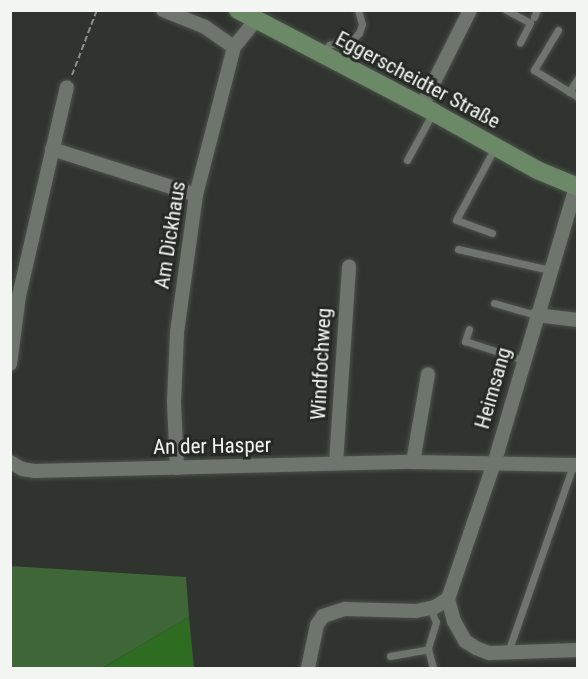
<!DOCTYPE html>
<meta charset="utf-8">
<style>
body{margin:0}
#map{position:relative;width:588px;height:679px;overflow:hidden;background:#2f352e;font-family:"Roboto Condensed",sans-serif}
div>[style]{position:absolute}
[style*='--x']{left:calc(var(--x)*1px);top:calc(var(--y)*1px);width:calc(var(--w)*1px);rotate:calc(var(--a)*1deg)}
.green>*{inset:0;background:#3e6637}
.forest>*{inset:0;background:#2d6c21}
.path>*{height:2px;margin-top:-1px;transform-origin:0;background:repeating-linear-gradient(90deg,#8b908a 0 6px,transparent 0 9px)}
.roads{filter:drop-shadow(0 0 2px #4c504b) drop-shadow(0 0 2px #4c504b)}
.lane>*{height:7px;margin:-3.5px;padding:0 3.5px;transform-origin:3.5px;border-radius:3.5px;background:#6e756d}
.street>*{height:14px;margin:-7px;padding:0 7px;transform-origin:7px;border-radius:7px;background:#6e756d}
.secondary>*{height:18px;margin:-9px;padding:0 9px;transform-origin:9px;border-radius:9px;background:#6b8966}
span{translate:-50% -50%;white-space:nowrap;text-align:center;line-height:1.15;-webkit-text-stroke:6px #252b24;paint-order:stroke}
.street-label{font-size:21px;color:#f2f5f1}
.frame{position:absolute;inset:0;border:12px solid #f2f5f1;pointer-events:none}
</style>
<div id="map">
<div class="green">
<i style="clip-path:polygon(10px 566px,186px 577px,189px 617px,102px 668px,11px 668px)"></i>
</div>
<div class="forest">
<i style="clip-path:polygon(189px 617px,194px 668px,102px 668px)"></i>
</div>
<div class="path">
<i style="--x:72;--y:75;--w:70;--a:-69"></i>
</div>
<div class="roads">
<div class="lane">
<i style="--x:506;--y:10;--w:27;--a:28"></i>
<i style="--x:530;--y:23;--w:22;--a:117"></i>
<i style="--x:534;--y:17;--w:8;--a:-67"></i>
<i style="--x:558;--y:30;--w:47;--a:121"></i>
<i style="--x:534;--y:70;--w:52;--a:31.5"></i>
<i style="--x:323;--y:53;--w:10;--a:-53"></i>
<i style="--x:329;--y:45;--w:26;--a:-16"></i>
<i style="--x:354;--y:38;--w:7;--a:-45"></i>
<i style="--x:359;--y:33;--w:9;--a:-72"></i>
<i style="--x:362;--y:24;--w:15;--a:-106"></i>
<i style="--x:569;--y:92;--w:17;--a:-57"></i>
<i style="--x:407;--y:160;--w:52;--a:-61.5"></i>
<i style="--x:492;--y:233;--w:38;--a:-160"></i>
<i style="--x:456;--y:220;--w:81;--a:-61.8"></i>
<i style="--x:458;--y:249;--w:94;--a:12.9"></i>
<i style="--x:494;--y:303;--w:44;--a:15.9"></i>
<i style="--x:469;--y:329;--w:13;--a:108"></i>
<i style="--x:465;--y:341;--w:61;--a:18.1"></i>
<i style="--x:430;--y:608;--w:15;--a:67"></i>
<i style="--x:436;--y:622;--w:28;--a:107"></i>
<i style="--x:428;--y:649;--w:20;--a:75"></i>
<i style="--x:508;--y:652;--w:198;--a:-70.8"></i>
<i style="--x:390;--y:656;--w:39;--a:-10"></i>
</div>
<div class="street">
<i style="--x:163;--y:10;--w:45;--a:22"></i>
<i style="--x:205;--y:27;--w:35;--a:35"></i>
<i style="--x:422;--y:106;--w:107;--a:-63.4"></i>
<i style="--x:52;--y:149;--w:151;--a:17.7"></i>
<i style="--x:576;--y:187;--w:288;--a:106.5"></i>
<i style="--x:494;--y:463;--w:144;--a:108.7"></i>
<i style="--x:448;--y:599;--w:23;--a:75"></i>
<i style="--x:454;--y:621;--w:23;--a:61"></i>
<i style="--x:465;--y:641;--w:13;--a:32"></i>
<i style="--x:476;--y:648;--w:14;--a:21"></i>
<i style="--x:489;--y:653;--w:89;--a:-1.9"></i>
<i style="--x:536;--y:315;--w:42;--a:6.8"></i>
<i style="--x:10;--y:364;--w:69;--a:-82.5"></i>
<i style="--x:19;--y:296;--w:214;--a:-77.1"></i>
<i style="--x:10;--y:462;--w:14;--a:30"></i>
<i style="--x:22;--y:469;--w:12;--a:9"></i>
<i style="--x:34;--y:471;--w:379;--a:-1.4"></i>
<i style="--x:413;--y:462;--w:165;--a:1"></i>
<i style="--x:413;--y:462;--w:89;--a:-80.3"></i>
<i style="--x:336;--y:463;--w:197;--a:-86.2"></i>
<i style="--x:177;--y:468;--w:66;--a:-92.6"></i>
<i style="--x:174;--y:402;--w:70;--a:-87.5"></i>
<i style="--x:177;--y:332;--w:138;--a:-82.1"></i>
<i style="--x:196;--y:195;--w:153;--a:-75.6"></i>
<i style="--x:234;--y:47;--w:33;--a:-51"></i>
<i style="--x:308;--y:668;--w:44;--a:-78.2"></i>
<i style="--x:317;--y:625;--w:11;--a:-56"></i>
<i style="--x:323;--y:616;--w:23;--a:-18"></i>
<i style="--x:345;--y:609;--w:71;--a:1.6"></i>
<i style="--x:416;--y:611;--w:19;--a:-12"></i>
<i style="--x:435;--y:607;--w:15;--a:-32"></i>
</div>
<div class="secondary">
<i style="--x:238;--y:10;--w:220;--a:27.6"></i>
<i style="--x:433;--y:112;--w:119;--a:29.1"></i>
<i style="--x:537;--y:170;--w:44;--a:22.5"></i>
</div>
</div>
<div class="street-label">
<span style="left:418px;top:80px;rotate:28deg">Eggerscheidter Straße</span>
<span style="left:170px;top:235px;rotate:-81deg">Am Dickhaus</span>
<span style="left:321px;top:364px;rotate:-87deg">Windfochweg</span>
<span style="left:493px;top:388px;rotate:-74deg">Heimsang</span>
<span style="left:212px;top:446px;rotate:-1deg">An der Hasper</span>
</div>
<div class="frame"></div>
</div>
